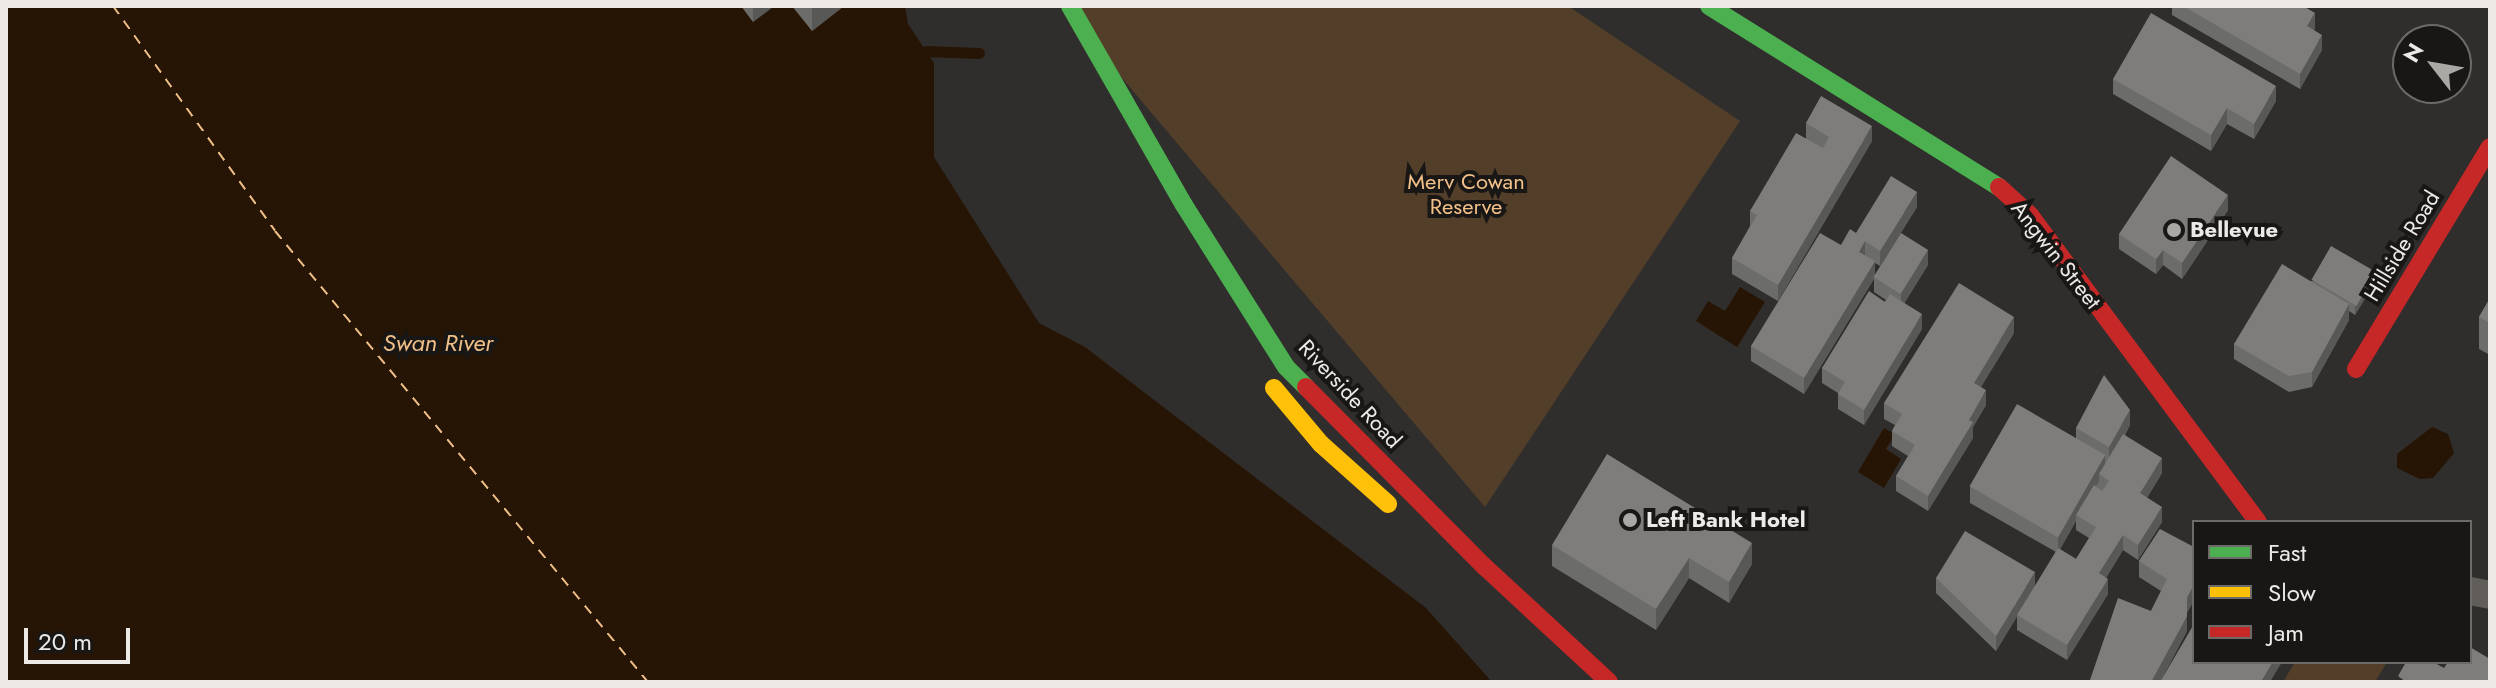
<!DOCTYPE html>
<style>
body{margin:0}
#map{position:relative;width:2496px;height:688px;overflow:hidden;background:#302e2c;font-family:Jost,sans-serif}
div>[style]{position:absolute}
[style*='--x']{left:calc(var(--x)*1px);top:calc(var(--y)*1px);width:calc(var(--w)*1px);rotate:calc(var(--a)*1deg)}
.green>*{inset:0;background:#533f29}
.water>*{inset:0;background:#261504}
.stream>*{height:11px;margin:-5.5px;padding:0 5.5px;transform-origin:5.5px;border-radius:5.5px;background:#261504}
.ferry>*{height:2px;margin-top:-1px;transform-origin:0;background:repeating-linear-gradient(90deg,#f0bf87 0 10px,transparent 0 18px)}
.street>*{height:28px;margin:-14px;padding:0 14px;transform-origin:14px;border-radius:14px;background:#615d58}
.fast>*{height:18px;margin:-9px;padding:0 9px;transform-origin:9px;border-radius:9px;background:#4caf50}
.slow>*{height:18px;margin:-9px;padding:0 9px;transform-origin:9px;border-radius:9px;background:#ffc107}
.jam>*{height:18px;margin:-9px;padding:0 9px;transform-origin:9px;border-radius:9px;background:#c62828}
.wall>*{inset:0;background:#6c6c6a}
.shaded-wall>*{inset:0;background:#585856}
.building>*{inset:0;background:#7e7d7b;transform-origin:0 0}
.dots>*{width:22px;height:22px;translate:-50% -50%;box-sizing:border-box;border:4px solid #191715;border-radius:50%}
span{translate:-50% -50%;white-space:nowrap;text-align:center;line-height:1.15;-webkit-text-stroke:8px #191715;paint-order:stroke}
.park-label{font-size:22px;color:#f2c088}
.poi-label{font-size:22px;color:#ece9e6;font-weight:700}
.left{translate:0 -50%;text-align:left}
.street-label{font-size:22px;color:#ece9e6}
.water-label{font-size:24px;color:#f0bf87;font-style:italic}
.frame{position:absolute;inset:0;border:8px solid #ece9e6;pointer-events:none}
.legend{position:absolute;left:2192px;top:520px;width:280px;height:144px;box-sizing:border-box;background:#191715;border:2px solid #6d6b69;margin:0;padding:10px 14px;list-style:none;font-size:24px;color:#ece9e6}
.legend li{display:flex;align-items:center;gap:16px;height:40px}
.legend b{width:40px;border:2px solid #6d6b69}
.north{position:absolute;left:2392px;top:24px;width:80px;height:80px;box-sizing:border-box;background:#191715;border:2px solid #6d6b69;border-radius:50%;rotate:301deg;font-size:22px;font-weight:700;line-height:32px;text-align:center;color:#ece9e6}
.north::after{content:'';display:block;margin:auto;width:28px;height:36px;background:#aaa8a5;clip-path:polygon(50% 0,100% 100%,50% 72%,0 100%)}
.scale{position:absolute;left:24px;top:628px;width:106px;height:36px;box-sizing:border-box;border:4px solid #ece9e6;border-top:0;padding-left:10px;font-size:24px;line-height:28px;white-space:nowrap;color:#ece9e6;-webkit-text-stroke:6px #191715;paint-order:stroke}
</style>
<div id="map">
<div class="green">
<i style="clip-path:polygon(1072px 6px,1568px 6px,1740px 121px,1485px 507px,1111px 65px)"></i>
<i style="clip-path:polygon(2295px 662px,2387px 662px,2375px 682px,2283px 682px)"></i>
</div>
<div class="water">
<i style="clip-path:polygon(6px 6px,905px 6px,908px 24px,934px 63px,934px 157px,1039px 323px,1085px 347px,1426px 608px,1492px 682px,6px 682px)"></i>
<i style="clip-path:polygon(1740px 287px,1765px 302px,1737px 347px,1696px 321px,1708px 301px,1725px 311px)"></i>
<i style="clip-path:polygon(2432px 427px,2448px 434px,2454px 453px,2433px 478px,2420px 479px,2397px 468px,2397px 454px)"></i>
<i style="clip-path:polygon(1884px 428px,1895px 434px,1886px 449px,1901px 459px,1884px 488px,1858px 472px)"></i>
</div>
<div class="stream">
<i style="--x:926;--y:51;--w:53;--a:2.2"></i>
</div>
<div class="ferry">
<i style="--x:113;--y:6;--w:277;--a:54.2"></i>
<i style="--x:275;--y:231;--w:585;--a:50.41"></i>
</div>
<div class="street">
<i style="--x:2470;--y:591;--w:20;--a:11"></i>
</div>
<div class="fast">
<i style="--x:1070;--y:6;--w:229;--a:60.2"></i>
<i style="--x:1184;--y:205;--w:191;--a:57.8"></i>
<i style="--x:1286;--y:367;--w:28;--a:45"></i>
<i style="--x:1709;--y:6;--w:342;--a:32"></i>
</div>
<div class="slow">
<i style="--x:1274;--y:388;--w:73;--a:50"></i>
<i style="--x:1321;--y:444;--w:90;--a:41.8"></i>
</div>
<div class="jam">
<i style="--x:1999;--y:187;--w:42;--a:42.1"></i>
<i style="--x:2030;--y:215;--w:382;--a:53.4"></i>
<i style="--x:2356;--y:369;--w:259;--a:-58.9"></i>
<i style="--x:1306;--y:387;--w:254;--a:45.2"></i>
<i style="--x:1485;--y:567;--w:169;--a:42.8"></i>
</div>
<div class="wall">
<i style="clip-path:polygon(741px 6px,774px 6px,753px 22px)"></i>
<i style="clip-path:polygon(792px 6px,844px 6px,812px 31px)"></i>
<i style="clip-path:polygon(2172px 6px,2303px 6px,2315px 28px,2314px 30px,2322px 50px,2300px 89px,2172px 15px)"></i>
<i style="clip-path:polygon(2113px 79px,2276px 101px,2254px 139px,2227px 124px,2211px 151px,2113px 94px)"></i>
<i style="clip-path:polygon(1806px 123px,1872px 141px,1778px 301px,1732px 274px,1732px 258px,1750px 226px,1750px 211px,1806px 138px)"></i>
<i style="clip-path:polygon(1917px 207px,1880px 266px,1875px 263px,1875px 275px,1928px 265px,1904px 303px,1922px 329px,1864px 425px,1838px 409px,1838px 393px,1822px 383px,1822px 368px,1886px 300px,1874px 292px,1874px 279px,1804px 394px,1751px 361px,1751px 346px,1841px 245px,1856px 233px)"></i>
<i style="clip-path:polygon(2228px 210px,2182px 279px,2163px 265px,2156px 274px,2119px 249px,2119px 234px)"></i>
<i style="clip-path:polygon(2376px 280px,2355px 315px,2349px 311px,2349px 320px,2312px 387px,2289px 392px,2234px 359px,2234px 344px,2311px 281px)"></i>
<i style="clip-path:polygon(2490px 298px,2490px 355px,2479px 349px,2479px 317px)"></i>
<i style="clip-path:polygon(2014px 333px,1981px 387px,1986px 405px,1973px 427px,1973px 438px,1928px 511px,1896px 491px,1896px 476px,1908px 456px,1892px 446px,1892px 431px,1895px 425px,1884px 419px,1884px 403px)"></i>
<i style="clip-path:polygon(evenodd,2130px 425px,2125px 435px,2162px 473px,2147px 498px,2162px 522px,2138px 560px,2123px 550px,2106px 578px,2108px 594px,2067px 660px,2017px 630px,2017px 616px,1996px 651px,1936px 593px,1936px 578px,2035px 587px,2056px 552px,1970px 503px,1970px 487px,2076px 438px,2076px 428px,2130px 425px,2076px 521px,2076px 530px,2089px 538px,2076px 559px,2060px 549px,2076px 521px)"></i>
<i style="clip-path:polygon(2160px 529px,2187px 613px,2187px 631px,2160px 682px,2090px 682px,2090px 680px,2151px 611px,2161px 591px,2139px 577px,2139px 561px)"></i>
<i style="clip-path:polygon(1552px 545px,1752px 564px,1729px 603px,1689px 578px,1656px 630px,1552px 566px)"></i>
</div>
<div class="shaded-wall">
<i style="clip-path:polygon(753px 6px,774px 6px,753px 22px)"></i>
<i style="clip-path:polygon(812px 6px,844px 6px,812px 31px)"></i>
<i style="clip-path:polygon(2315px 13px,2315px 28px,2307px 41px,2307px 26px)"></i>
<i style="clip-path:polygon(2322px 35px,2322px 50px,2300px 89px,2300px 74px)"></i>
<i style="clip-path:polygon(2276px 86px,2276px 101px,2254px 139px,2254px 124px)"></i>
<i style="clip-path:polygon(2227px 108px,2227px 124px,2211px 151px,2211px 135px)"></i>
<i style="clip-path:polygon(1872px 126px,1872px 141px,1778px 301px,1778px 285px)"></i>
<i style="clip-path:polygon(1917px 192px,1917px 207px,1880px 266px,1880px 251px)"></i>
<i style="clip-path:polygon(2228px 195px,2228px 210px,2182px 279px,2182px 263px)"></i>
<i style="clip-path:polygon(1865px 241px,1865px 256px,1859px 252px)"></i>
<i style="clip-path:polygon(1928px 250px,1928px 265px,1901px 309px,1901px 293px)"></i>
<i style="clip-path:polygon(2163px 250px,2163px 265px,2156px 274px,2156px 259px)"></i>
<i style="clip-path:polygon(1875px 261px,1875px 277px,1804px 394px,1804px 378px)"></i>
<i style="clip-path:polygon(2376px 272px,2376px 280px,2355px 315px,2355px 307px)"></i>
<i style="clip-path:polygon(2349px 304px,2349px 320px,2312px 387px,2312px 372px)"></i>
<i style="clip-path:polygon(1922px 314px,1922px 329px,1864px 425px,1864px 410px)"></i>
<i style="clip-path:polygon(2014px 317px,2014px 333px,1974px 398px,1974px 383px)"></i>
<i style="clip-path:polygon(1986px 390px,1986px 405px,1973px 427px,1973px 438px,1928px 511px,1928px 496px,1969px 420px)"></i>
<i style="clip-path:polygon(2130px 410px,2130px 425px,2109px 462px,2109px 447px)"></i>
<i style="clip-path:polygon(2105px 455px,2105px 470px,2099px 474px,2099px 481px,2079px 517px,2076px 515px,2076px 521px,2058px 553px,2058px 538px)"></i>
<i style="clip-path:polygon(2162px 458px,2162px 473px,2140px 509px,2140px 493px)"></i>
<i style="clip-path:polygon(2162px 507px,2162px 522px,2138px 560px,2138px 545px)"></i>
<i style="clip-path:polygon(2123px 535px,2123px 550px,2099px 589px,2099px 573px)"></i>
<i style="clip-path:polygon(1752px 543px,1752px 564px,1729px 603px,1729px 582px)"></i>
<i style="clip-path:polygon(1689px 558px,1689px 578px,1656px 630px,1656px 609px)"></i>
<i style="clip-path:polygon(2035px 572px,2035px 588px,1996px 651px,1996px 636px)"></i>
<i style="clip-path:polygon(2108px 579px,2108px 594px,2067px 660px,2067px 645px)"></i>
<i style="clip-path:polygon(2194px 585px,2194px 601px,2187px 613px,2187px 598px)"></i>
<i style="clip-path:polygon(2187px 616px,2187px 631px,2160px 682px,2151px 682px)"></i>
<i style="clip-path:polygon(2273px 662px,2282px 662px,2270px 682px,2261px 682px)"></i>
</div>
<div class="building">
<i style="clip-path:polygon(2183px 6px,2303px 6px,2315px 13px,2307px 26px,2322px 35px,2300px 74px)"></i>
<i style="clip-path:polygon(2151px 13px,2276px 86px,2254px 124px,2227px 108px,2211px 135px,2113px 79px)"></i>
<i style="clip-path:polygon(1821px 96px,1872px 126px,1778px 285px,1732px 258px,1757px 215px,1750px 211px,1796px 133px,1823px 148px,1829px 137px,1806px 123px)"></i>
<i style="clip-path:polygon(2171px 156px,2228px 195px,2182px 263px,2163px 250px,2156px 259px,2119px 234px)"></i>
<i style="clip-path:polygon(1891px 176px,1917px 192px,1880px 251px,1865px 241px,1859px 252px,1875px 261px,1804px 378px,1751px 346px,1820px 233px,1841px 245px,1850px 229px,1856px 233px)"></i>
<i style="left:1901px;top:233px;width:32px;height:52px;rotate:32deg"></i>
<i style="left:2331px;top:246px;width:52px;height:39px;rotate:30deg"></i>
<i style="clip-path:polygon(2282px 264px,2349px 304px,2312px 372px,2289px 376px,2234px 344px)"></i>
<i style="clip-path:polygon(1959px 283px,2014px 317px,1974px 383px,1986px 390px,1969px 420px,1973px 422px,1928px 496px,1896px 476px,1915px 445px,1892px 431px,1902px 414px,1884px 403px)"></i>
<i style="clip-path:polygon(1869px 291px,1885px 302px,1890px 294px,1922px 314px,1864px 410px,1838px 394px,1845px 382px,1822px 368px)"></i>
<i style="clip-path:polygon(2490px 298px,2490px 323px,2479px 317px)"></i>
<i style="clip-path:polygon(2104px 375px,2130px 410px,2109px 447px,2076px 428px)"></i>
<i style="left:2017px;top:404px;width:102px;height:95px;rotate:30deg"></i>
<i style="clip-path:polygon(2123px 434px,2162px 458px,2140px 493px,2162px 507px,2138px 545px,2123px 535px,2099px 573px,2108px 579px,2067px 645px,2017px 615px,2058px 548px,2076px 559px,2096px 527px,2076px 515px,2094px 485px,2102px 491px,2109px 481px,2099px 474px)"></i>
<i style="clip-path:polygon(1607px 454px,1752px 543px,1729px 582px,1689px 558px,1656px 609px,1552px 545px)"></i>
<i style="clip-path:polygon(2160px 529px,2194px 547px,2193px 556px,2194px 557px,2194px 585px,2187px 598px,2187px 616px,2151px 682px,2094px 682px,2090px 680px,2118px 598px,2151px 611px,2167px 579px,2139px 561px)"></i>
<i style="clip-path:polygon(1965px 531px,2035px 572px,1996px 636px,1936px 578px)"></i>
<i style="clip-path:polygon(2194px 624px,2194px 662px,2273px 662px,2261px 682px,2160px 682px)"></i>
<i style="clip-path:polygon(2470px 647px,2490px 659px,2490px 682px,2406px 682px,2398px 676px,2406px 662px,2433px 662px,2444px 668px,2448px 662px,2470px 662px)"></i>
</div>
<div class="dots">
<i style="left:2174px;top:230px;background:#aaa8a5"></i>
<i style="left:1630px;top:520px;background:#aaa8a5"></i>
</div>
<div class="park-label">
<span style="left:1466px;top:194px">Merv Cowan<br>Reserve</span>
</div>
<div class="poi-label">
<span class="left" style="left:2190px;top:230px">Bellevue</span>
<span class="left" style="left:1646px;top:520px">Left Bank Hotel</span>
</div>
<div class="street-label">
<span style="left:2402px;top:246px;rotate:-59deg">Hillside Road</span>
<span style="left:2056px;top:255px;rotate:52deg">Angwin Street</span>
<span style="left:1350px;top:394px;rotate:47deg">Riverside Road</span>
</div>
<div class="water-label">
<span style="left:438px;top:343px">Swan River</span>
</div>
<div class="frame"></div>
<ul class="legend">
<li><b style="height:10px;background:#4caf50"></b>Fast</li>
<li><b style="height:10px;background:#ffc107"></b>Slow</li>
<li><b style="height:10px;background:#c62828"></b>Jam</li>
</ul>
<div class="north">N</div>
<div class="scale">20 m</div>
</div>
